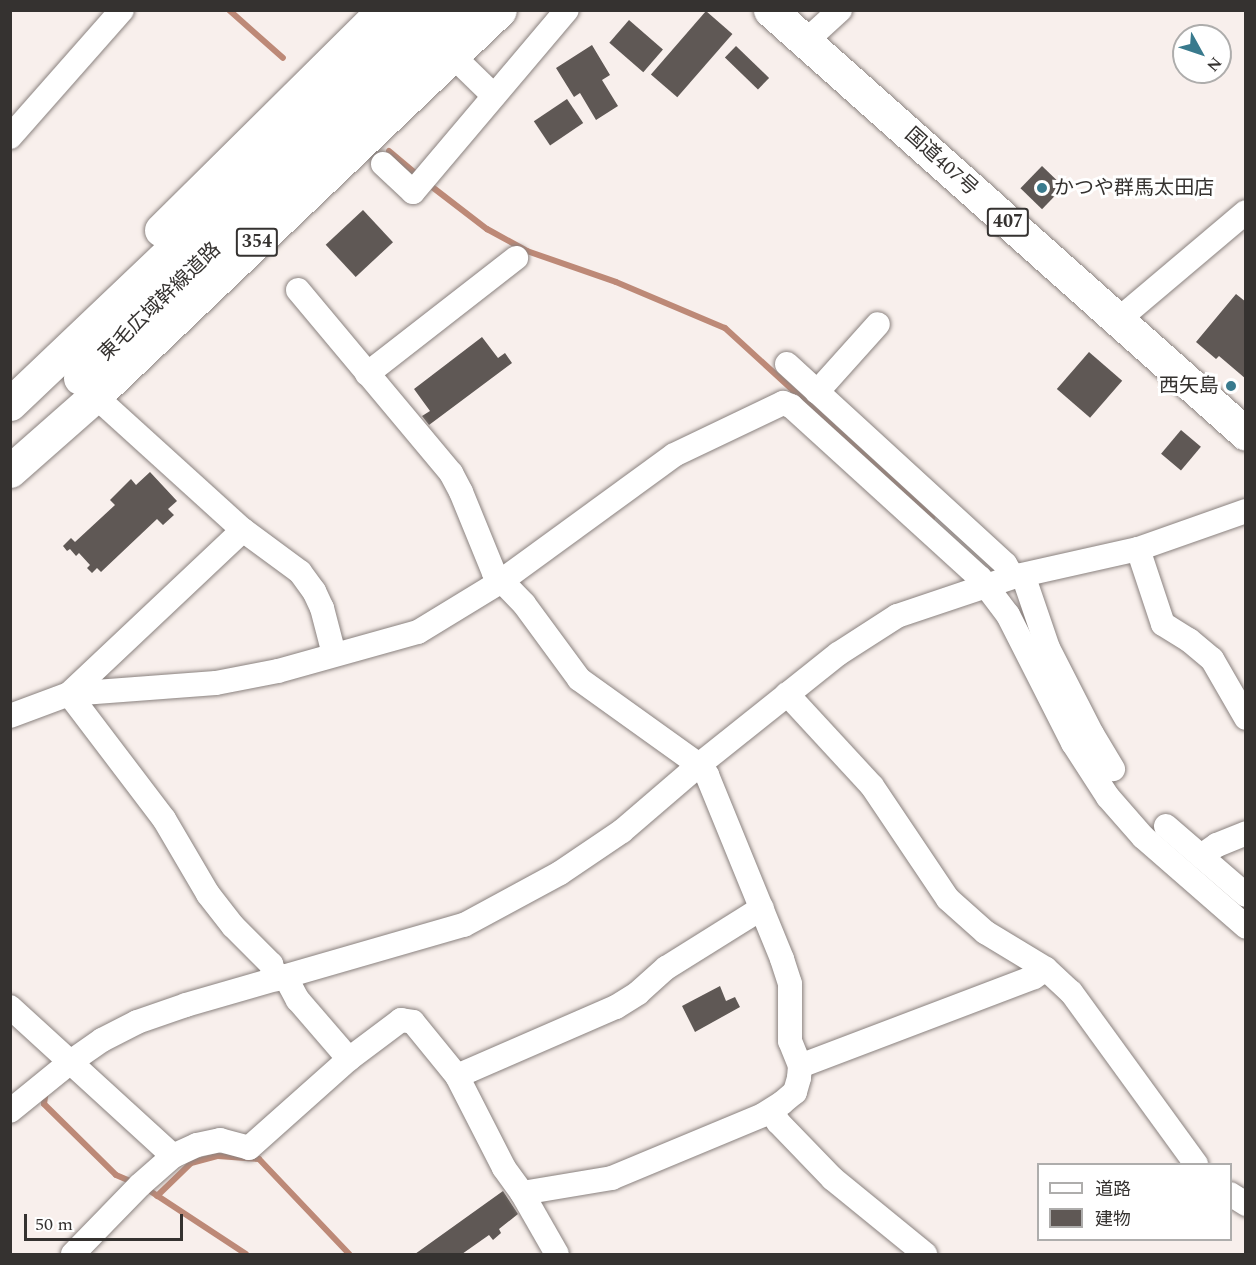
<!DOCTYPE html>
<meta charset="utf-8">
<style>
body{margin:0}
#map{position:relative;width:1256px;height:1265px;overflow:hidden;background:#f8efec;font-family:Spectral,"Noto Sans JP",serif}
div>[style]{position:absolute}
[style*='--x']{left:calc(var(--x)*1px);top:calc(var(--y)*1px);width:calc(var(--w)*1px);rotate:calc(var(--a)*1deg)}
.stream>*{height:6px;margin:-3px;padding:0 3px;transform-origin:3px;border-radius:3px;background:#bd8977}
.building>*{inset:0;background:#5f5855;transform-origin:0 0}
.roads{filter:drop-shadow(0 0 2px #8a827f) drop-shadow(0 0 2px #8a827f)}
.minor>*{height:24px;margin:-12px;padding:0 12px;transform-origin:12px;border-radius:12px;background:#fff}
.highway>*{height:33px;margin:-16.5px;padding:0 16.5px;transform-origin:16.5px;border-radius:16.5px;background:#fff}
.dots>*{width:16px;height:16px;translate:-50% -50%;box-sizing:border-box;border:3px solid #fff;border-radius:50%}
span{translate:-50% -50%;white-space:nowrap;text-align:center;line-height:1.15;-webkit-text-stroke:6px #fff;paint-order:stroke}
.shield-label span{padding:2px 4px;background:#fff;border:2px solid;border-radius:4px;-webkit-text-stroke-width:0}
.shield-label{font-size:18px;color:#353230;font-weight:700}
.street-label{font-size:20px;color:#353230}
.poi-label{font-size:20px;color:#353230}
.left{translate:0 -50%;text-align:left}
.right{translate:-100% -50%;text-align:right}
.frame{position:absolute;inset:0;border:12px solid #353230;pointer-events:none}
.legend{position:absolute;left:1037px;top:1163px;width:195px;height:78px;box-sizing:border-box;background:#fff;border:2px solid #aeadac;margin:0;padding:8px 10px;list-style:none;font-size:18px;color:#353230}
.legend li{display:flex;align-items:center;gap:12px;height:30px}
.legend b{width:30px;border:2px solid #aeadac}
.north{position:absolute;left:1172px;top:24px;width:60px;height:60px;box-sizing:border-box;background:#fff;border:2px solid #aeadac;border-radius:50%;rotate:130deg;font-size:16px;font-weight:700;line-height:24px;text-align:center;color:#353230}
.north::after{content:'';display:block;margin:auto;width:21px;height:27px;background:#397a8d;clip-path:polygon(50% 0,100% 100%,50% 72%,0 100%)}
.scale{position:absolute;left:24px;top:1214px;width:159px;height:27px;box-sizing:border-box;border:3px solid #353230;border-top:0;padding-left:8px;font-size:18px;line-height:21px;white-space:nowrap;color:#353230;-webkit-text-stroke:4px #fff;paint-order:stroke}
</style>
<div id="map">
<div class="stream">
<i style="--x:229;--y:10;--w:72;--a:41.6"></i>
<i style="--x:389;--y:151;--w:40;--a:40"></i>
<i style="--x:427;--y:183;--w:76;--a:37.5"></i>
<i style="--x:487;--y:229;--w:46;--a:28.8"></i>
<i style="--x:527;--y:251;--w:94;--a:19.2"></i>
<i style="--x:616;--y:282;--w:118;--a:22.9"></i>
<i style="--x:725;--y:328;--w:281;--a:42.5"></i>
<i style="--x:46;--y:1091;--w:13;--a:99"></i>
<i style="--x:44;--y:1104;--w:101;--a:44.6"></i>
<i style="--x:116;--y:1175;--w:21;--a:23"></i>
<i style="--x:144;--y:1187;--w:122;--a:33.3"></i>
<i style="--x:157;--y:1196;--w:47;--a:-44.1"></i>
<i style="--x:191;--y:1163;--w:28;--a:-15"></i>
<i style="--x:218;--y:1156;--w:41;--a:4.2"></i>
<i style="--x:259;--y:1159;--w:131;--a:46.5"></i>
</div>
<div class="building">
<i style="left:706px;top:11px;width:35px;height:84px;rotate:41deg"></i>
<i style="left:629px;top:20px;width:45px;height:30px;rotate:41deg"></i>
<i style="clip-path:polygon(592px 45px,610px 75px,602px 80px,618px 106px,596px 120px,580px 93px,574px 97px,556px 68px)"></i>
<i style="left:736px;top:46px;width:46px;height:16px;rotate:44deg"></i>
<i style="left:567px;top:99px;width:29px;height:40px;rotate:56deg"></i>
<i style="left:1042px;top:166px;width:30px;height:31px;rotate:44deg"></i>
<i style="left:363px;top:210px;width:44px;height:51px;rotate:47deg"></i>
<i style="clip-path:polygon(1236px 294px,1246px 302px,1246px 379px,1219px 356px,1216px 359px,1196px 342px)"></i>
<i style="clip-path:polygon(482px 337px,498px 358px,505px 353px,512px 363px,429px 425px,422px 416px,430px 411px,414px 389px)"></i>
<i style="left:1089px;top:352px;width:44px;height:49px;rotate:41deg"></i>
<i style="left:1181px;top:430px;width:26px;height:31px;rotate:40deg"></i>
<i style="clip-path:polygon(150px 472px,177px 501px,168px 509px,174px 515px,163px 525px,157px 519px,101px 572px,97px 568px,92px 573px,87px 568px,90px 565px,79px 553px,76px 556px,70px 549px,67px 551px,63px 546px,71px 538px,75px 542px,115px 505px,110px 500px,131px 479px,136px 485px)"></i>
<i style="clip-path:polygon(720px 986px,726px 1001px,735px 997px,740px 1007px,695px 1032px,682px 1006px)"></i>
<i style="clip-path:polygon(503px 1191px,518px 1214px,499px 1229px,501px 1233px,493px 1240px,489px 1235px,462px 1254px,415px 1254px)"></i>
</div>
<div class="roads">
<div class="minor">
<i style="--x:806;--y:41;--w:46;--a:-42.4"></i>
<i style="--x:453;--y:56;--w:57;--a:44.3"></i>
<i style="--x:10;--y:137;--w:169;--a:-48.6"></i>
<i style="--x:383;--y:164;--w:41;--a:43"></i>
<i style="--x:413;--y:192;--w:238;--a:-49.8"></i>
<i style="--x:298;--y:290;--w:239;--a:50.1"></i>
<i style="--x:451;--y:473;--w:21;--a:62"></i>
<i style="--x:461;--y:492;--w:87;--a:67.8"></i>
<i style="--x:494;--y:573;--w:43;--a:45.9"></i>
<i style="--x:524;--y:604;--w:93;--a:53.7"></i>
<i style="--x:579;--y:679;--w:148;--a:35.6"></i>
<i style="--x:699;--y:765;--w:13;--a:51"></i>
<i style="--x:707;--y:775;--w:199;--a:67.8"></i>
<i style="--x:782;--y:959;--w:26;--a:72"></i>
<i style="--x:790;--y:984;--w:57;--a:90"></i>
<i style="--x:790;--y:1041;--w:27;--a:68"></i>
<i style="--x:800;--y:1066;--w:12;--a:95"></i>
<i style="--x:799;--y:1078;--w:15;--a:106"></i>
<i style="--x:795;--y:1092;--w:17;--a:140"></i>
<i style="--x:782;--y:1103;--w:22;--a:148"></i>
<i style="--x:763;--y:1115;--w:164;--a:157.4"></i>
<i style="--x:612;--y:1178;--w:91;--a:170.5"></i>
<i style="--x:1118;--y:320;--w:167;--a:-40.2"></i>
<i style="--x:787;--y:364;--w:296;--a:42.5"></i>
<i style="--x:1005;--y:564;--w:15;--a:58"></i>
<i style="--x:367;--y:374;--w:189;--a:-37.9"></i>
<i style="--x:817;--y:392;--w:91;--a:-48.1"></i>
<i style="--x:95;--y:396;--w:200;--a:42.2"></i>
<i style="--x:243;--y:530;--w:71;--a:36.4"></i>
<i style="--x:300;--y:572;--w:24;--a:54"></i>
<i style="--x:314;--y:591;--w:19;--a:65"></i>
<i style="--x:322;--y:608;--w:48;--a:75.4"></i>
<i style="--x:1138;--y:549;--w:79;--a:71.6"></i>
<i style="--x:1163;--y:624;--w:31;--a:32"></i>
<i style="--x:1189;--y:640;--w:30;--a:40"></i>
<i style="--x:1212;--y:659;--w:68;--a:60"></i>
<i style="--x:1023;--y:575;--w:77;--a:71.1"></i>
<i style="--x:1048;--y:648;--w:97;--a:62.9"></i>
<i style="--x:1092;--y:734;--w:41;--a:59"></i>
<i style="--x:69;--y:694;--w:157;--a:52.8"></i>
<i style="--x:164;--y:819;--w:87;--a:59.6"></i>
<i style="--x:208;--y:894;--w:41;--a:52"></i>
<i style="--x:233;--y:926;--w:54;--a:45"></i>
<i style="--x:271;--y:964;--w:16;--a:72"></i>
<i style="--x:69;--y:694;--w:239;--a:-43.3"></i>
<i style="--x:787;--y:694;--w:125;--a:47.3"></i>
<i style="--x:872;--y:786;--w:136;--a:56.1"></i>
<i style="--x:948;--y:899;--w:50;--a:41.7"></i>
<i style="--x:985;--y:932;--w:71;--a:31.2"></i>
<i style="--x:1046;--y:969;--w:34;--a:43"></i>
<i style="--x:1071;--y:992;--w:213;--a:54"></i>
<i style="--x:10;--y:716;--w:63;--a:-20.4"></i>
<i style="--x:69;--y:694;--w:147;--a:-4.3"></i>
<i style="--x:216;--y:683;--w:63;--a:-11"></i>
<i style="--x:278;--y:671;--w:145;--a:-15.6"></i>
<i style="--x:418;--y:632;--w:96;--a:-31.4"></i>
<i style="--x:500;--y:582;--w:215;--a:-36.1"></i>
<i style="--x:674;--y:455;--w:121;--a:-25.5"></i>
<i style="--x:783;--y:403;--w:9;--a:21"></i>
<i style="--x:791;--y:406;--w:256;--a:42.3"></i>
<i style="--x:980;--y:578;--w:46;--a:52.9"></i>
<i style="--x:1008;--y:615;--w:144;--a:63.1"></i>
<i style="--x:1073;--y:743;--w:64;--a:57.1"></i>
<i style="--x:1108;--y:797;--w:53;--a:48.8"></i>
<i style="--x:1143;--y:837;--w:137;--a:41.1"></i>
<i style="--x:1166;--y:826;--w:106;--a:40.8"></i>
<i style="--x:1201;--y:856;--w:19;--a:-35"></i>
<i style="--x:1217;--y:845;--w:31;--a:-22"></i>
<i style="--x:285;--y:976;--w:27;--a:62"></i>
<i style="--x:298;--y:1000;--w:78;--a:49.2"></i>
<i style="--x:10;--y:1007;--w:221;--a:42.4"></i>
<i style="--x:800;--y:1066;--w:250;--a:-20.8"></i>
<i style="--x:1034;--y:977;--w:14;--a:-34"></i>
<i style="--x:457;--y:1076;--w:173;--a:-23.5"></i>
<i style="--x:616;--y:1007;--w:26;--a:-32"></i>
<i style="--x:638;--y:993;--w:38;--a:-42"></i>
<i style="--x:666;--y:968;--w:113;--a:-32"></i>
<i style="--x:10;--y:1111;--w:76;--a:-39.1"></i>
<i style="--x:69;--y:1063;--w:40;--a:-34.9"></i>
<i style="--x:102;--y:1040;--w:39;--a:-27"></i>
<i style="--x:137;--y:1022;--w:52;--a:-19.1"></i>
<i style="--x:186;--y:1005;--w:289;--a:-16.1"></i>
<i style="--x:464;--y:925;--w:109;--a:-28.4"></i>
<i style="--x:560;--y:873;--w:75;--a:-34.1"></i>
<i style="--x:622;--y:831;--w:101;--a:-40.6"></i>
<i style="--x:699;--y:765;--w:178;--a:-38.6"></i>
<i style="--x:838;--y:654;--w:70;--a:-32.8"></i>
<i style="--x:897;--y:616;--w:122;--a:-18.6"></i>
<i style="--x:1013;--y:577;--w:128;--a:-12.6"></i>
<i style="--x:1138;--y:549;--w:114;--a:-19.4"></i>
<i style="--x:772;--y:1111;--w:13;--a:61"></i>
<i style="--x:778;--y:1122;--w:79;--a:46"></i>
<i style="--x:833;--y:1179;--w:119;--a:39.2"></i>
<i style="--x:1230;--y:1194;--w:19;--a:32"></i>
<i style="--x:73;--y:1254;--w:96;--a:-45.8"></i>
<i style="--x:140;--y:1185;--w:44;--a:-41.3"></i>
<i style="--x:173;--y:1156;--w:26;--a:-25"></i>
<i style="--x:197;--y:1145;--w:24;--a:-12"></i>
<i style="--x:220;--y:1140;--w:30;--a:15"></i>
<i style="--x:249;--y:1148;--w:134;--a:-41.7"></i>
<i style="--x:349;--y:1059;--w:65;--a:-36.9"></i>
<i style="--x:401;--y:1020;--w:12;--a:9"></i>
<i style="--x:413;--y:1022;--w:70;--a:50.8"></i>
<i style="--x:457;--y:1076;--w:103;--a:62.9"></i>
<i style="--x:504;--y:1168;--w:31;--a:54"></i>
<i style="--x:522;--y:1193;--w:70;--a:60.2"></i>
</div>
<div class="highway">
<i style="--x:770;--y:10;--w:637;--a:41.69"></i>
<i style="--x:161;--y:230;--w:313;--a:-44.7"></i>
<i style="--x:80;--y:378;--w:533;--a:-43.71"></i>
<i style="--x:10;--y:404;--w:572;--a:-43.58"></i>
<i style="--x:10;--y:471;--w:113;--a:-41.4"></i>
<i style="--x:95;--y:396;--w:559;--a:-43.62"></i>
</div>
</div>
<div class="dots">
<i style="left:1042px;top:188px;background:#397a8d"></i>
<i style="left:1231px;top:386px;background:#397a8d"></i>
</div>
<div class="shield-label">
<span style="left:1008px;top:222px">407</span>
<span style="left:257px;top:242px">354</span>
</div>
<div class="street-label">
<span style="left:941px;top:162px;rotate:42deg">国道407号</span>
<span style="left:160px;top:302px;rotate:-44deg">東毛広域幹線道路</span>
</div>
<div class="poi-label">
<span class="left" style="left:1054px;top:188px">かつや群馬太田店</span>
<span class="right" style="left:1219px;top:386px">西矢島</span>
</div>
<div class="frame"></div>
<ul class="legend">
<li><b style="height:8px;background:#fff"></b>道路</li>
<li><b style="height:16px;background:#5f5855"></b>建物</li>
</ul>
<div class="north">N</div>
<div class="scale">50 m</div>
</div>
